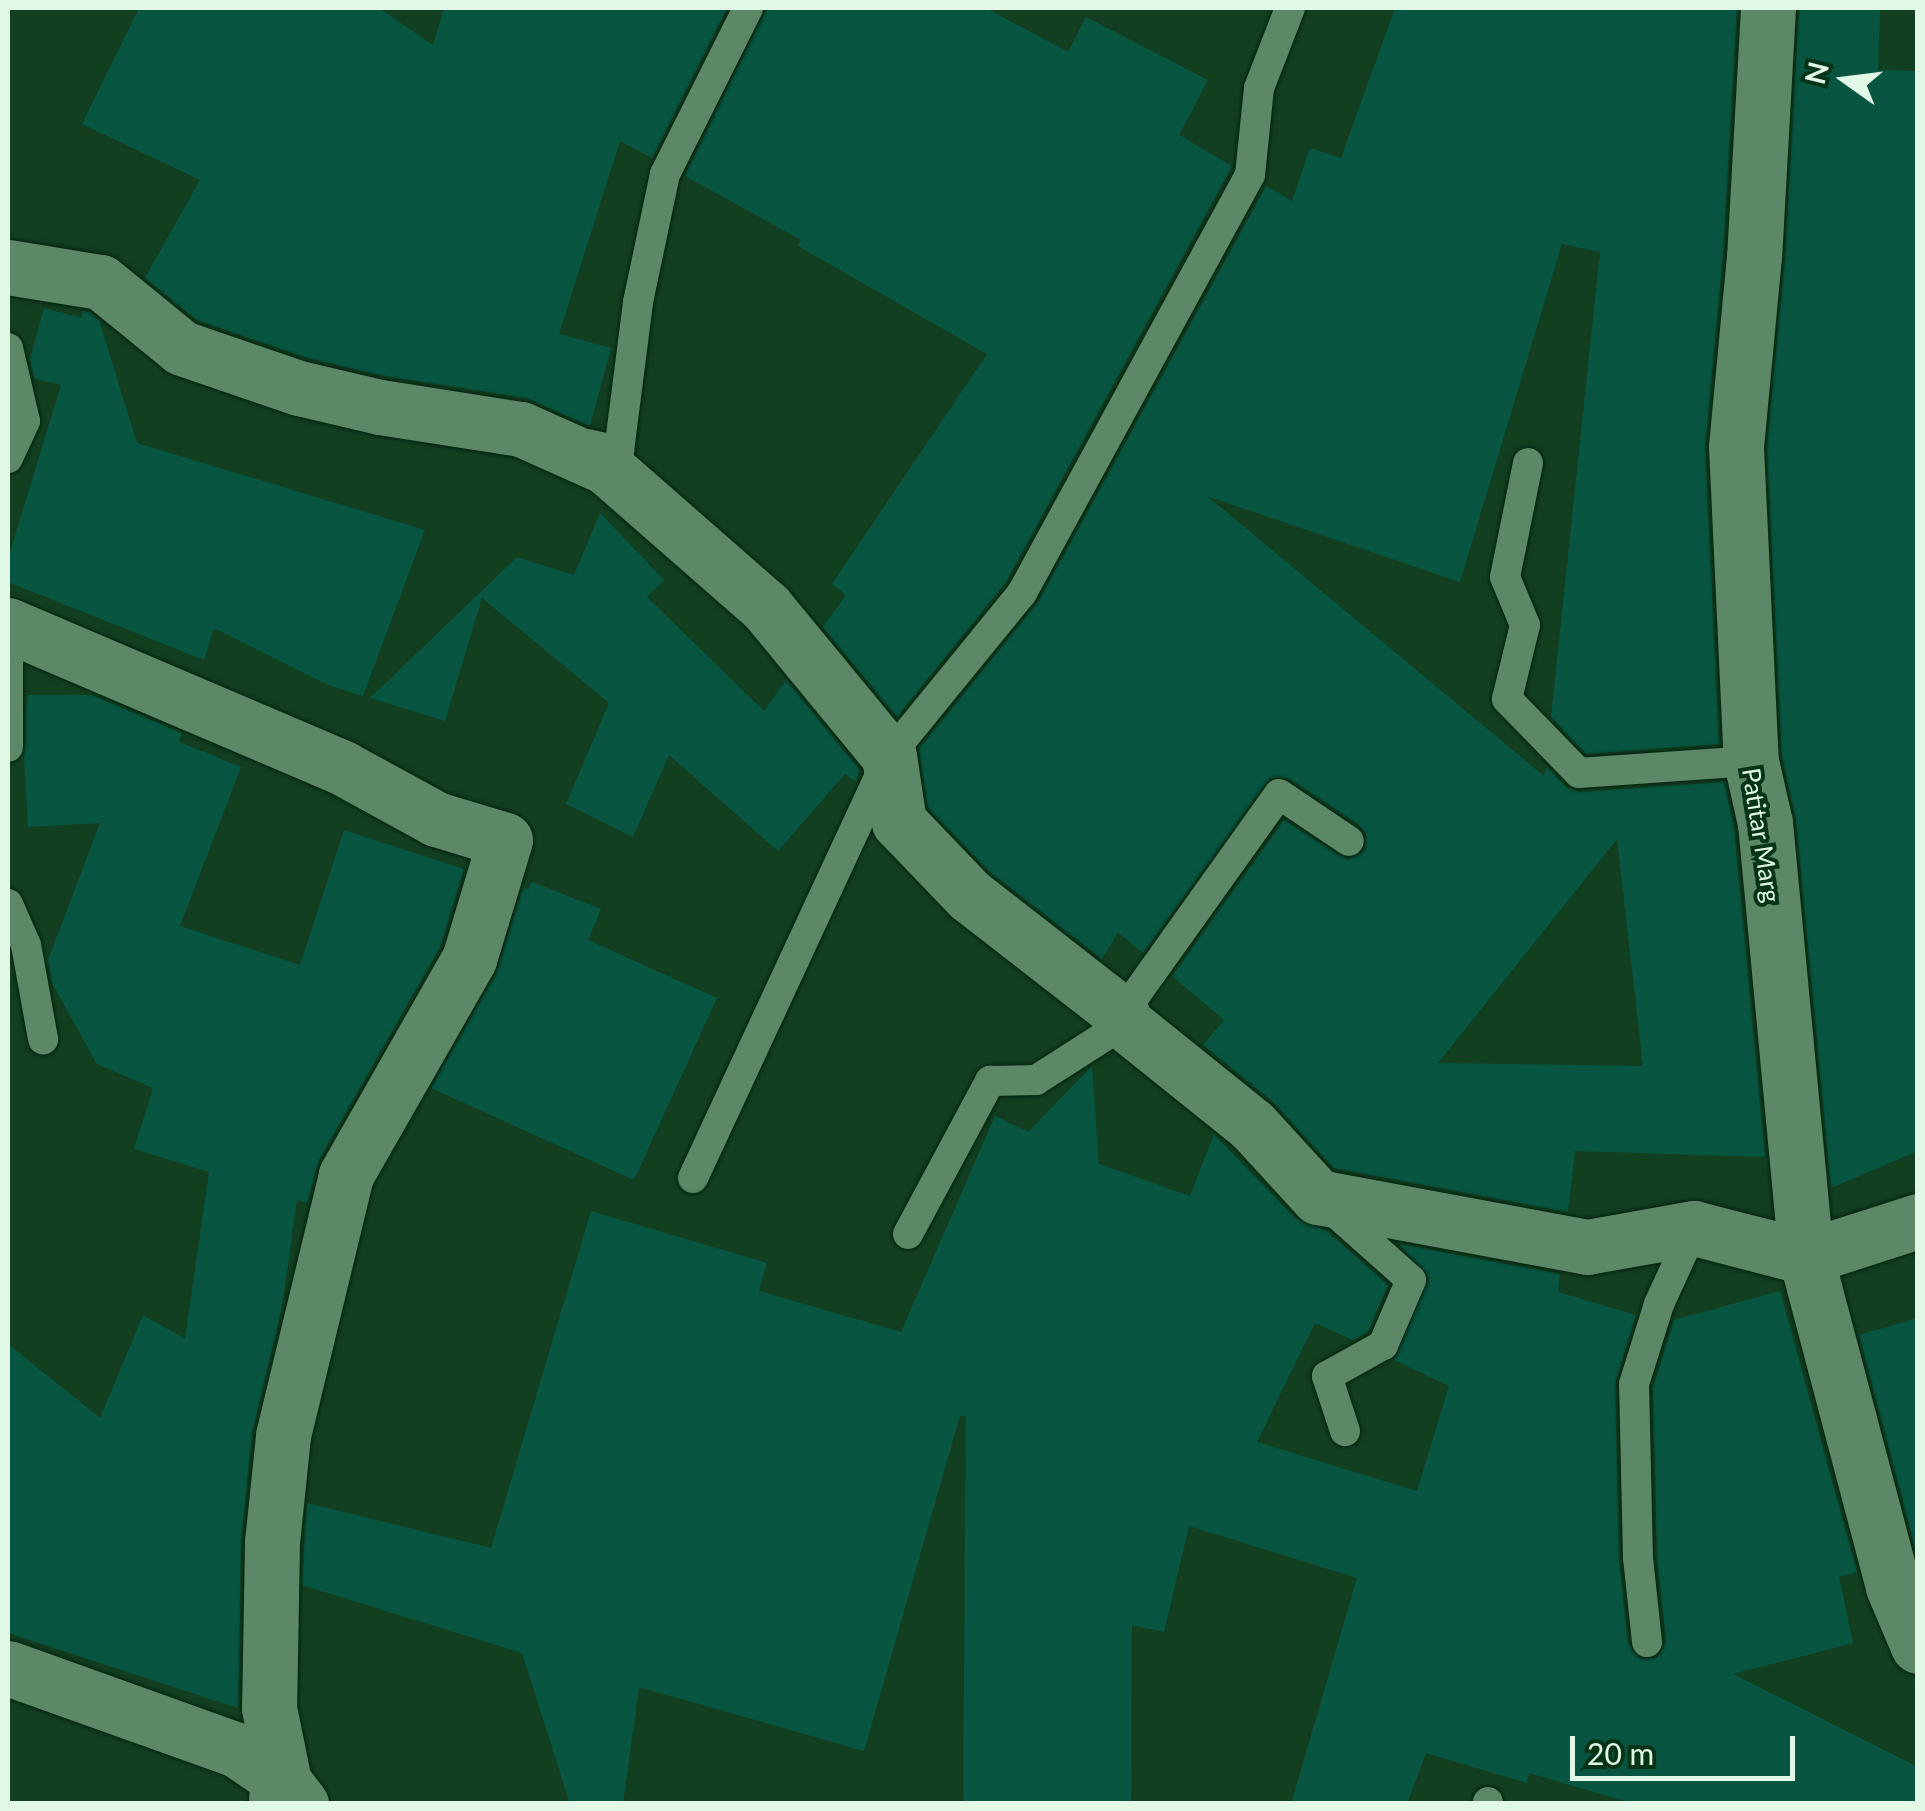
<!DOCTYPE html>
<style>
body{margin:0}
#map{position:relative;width:1925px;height:1811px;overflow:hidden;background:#133f21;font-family:Lato,sans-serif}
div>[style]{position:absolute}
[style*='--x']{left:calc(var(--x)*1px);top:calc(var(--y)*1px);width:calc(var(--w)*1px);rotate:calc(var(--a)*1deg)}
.building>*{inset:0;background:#085542}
.roads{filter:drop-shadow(0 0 2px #03230e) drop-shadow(0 0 2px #03230e)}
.lane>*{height:30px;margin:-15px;padding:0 15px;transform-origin:15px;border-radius:15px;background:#5c8867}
.street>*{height:55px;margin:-27.5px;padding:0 27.5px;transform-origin:27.5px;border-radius:27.5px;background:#5c8867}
span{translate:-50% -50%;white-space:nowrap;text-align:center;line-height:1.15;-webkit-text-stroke:8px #063417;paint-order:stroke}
.street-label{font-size:25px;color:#e0f8e5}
.frame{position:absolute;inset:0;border:10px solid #e0f8e5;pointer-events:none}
.north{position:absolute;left:1795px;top:30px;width:100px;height:100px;-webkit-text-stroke:8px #063417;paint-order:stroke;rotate:284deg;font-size:28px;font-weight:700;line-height:40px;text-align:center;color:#e0f8e5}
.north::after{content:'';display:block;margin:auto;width:35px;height:45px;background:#e0f8e5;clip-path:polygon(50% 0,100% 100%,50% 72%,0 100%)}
.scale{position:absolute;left:1570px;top:1736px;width:225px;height:45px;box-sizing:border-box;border:5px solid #e0f8e5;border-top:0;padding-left:12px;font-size:30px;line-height:35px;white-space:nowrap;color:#e0f8e5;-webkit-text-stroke:8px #063417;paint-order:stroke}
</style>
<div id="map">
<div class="building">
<i style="clip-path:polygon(139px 8px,379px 8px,433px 45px,444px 8px,727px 8px,652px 158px,620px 141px,559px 334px,611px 348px,590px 426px,526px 398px,386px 376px,308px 358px,197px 320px,145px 278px,200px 180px,82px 124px)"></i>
<i style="clip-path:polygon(767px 8px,986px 8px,1068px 52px,1086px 17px,1208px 80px,1179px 135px,1232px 166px,1006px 582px,897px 717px,823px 627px,846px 595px,832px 584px,987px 354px,798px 246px,801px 240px,685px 176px)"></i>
<i style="clip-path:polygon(evenodd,1395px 8px,1737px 8px,1723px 254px,1705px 448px,1719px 744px,1586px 754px,1551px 717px,1600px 252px,1562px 244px,1460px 582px,1207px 496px,1544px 776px,1546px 766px,1566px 787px,1580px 792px,1724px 782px,1734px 828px,1765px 1157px,1575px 1151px,1568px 1212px,1334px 1168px,1272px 1101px,1203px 1045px,1224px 1020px,1172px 976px,1284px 820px,1347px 860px,1365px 851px,1366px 834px,1359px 825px,1289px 778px,1270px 778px,1143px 953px,1118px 932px,1102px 959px,990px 872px,928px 808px,919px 749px,1038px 602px,1266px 186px,1292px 201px,1310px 148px,1341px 158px,1395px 8px,1617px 839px,1643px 1066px,1438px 1063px,1617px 839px)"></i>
<i style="clip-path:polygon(1799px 8px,1880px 8px,1878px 70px,1918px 71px,1918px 1151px,1831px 1188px,1796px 820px,1782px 757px,1767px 448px,1785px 258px)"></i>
<i style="clip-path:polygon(44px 308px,81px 318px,83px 311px,88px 312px,99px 320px,137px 443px,425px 530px,363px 696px,328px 685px,214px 628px,204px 660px,8px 582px,8px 559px,61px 385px,34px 378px,30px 359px)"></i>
<i style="clip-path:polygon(600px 513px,664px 580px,647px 597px,764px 711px,786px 680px,859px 769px,856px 782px,845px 774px,778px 851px,669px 755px,633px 837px,566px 804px,609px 703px,482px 598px,445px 721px,370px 698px,517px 557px,574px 575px)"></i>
<i style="clip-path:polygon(27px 695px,92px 695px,182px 733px,179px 742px,241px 767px,180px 926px,300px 965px,344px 830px,464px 869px,440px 947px,319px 1160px,307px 1203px,297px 1200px,282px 1307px,252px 1433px,241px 1541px,238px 1708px,8px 1633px,8px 1344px,100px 1418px,143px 1315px,185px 1339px,209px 1172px,134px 1149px,153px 1088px,97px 1064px,52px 983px,48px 960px,100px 823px,28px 827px,24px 757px)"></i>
<i style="clip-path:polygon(532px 882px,601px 909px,588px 940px,717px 998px,634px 1180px,431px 1088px,496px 974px,523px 888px,528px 890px)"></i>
<i style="clip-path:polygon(1092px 1066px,1099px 1164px,1190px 1196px,1214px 1134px,1295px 1218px,1327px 1231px,1388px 1285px,1368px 1332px,1353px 1340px,1315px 1323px,1257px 1442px,1417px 1491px,1449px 1386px,1394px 1360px,1429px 1277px,1399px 1244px,1560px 1274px,1558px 1292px,1636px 1315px,1615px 1384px,1619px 1560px,1628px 1644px,1640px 1659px,1657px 1658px,1666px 1641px,1657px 1557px,1653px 1387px,1674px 1320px,1780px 1291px,1857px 1572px,1839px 1577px,1853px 1643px,1733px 1674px,1918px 1767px,1918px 1804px,1635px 1804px,1529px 1773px,1527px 1783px,1426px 1753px,1407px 1804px,1291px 1804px,1357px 1578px,1189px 1526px,1164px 1632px,1132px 1625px,1131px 1804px,963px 1804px,966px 1416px,960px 1416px,864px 1751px,639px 1687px,623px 1804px,570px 1804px,522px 1653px,302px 1585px,307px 1503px,491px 1548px,591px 1211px,767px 1263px,759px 1291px,901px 1332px,995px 1116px,1028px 1132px)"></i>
<i style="clip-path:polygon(1918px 1318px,1918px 1555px,1917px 1555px,1859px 1335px)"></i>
</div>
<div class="roads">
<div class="lane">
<i style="--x:8;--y:348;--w:75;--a:76.9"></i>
<i style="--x:25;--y:421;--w:41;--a:114.7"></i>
<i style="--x:588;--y:444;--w:32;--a:13"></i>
<i style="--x:619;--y:451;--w:150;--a:-82.7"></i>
<i style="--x:638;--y:302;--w:131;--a:-78.1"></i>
<i style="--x:665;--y:174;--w:186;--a:-63.4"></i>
<i style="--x:1528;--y:463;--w:116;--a:101.4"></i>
<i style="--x:1505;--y:577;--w:52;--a:67.4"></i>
<i style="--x:1525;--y:625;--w:76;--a:103.7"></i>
<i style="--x:1507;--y:699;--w:103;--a:45.8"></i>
<i style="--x:1579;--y:773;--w:172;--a:-4"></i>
<i style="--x:8;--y:662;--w:85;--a:90"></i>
<i style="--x:8;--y:904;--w:45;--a:66.3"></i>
<i style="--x:26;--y:945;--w:96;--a:79.7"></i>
<i style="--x:1122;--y:1014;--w:270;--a:-54.5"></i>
<i style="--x:1279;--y:794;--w:84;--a:33.9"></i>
<i style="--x:693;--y:1178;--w:465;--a:-65.1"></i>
<i style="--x:889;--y:756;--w:210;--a:-50.8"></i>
<i style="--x:1022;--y:593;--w:476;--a:-61.4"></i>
<i style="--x:1250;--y:175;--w:87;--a:-84.1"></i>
<i style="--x:1259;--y:88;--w:86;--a:-68.8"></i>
<i style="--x:1328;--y:1206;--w:111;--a:41.7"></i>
<i style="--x:1411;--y:1280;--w:71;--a:113.3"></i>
<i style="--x:1383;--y:1345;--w:64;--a:151"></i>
<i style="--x:1327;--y:1376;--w:58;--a:71.9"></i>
<i style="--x:908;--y:1234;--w:174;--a:-61.8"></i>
<i style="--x:990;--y:1081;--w:46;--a:-1.2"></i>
<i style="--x:1036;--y:1080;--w:106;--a:-32.6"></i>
<i style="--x:1647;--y:1642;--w:84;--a:-96.1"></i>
<i style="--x:1638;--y:1558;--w:174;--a:-91.3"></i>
<i style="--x:1634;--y:1384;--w:84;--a:-72.6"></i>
<i style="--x:1659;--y:1304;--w:84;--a:-65.3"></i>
<i style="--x:1488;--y:1804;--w:2;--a:-90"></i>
</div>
<div class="street">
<i style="--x:1768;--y:8;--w:248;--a:93.2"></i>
<i style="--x:1754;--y:256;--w:192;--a:95.4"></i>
<i style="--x:1736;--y:447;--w:314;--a:87.3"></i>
<i style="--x:1751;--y:761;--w:64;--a:77.3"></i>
<i style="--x:1765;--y:823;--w:436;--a:84.6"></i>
<i style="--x:1806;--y:1257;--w:341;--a:75.2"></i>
<i style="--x:1893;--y:1587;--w:64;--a:67"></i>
<i style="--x:8;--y:267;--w:94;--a:9.2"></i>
<i style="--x:101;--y:282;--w:104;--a:39.2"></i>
<i style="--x:182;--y:348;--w:124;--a:18.9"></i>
<i style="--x:299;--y:388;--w:83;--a:13.2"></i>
<i style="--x:380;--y:407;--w:143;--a:8.9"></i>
<i style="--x:521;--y:429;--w:93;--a:24.1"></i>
<i style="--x:606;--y:467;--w:213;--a:41.2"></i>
<i style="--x:766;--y:607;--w:193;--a:50.5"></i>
<i style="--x:889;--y:756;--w:67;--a:81.4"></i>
<i style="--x:899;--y:822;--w:101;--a:46.2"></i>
<i style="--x:969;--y:895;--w:194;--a:37.9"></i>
<i style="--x:1122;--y:1014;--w:9;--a:72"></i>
<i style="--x:1125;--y:1023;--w:163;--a:38.8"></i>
<i style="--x:1252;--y:1125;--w:98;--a:47.5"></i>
<i style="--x:1318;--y:1197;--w:274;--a:10.5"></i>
<i style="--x:1587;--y:1247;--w:109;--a:-10.1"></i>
<i style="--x:1694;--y:1228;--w:116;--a:14.5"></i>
<i style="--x:1806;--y:1257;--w:118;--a:-17.8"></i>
<i style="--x:8;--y:625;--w:364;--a:23.1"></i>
<i style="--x:343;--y:768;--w:106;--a:28.7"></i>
<i style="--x:436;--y:819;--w:72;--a:16.9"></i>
<i style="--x:505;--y:840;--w:124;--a:106.8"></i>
<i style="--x:469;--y:959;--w:249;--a:119.7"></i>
<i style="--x:346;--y:1175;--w:268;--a:103.6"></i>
<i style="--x:283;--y:1436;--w:107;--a:95.9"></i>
<i style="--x:272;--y:1542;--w:166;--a:91"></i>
<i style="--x:269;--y:1708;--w:76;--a:78.5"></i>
<i style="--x:284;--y:1782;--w:28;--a:52"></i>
<i style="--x:8;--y:1668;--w:243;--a:19.7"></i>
<i style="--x:237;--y:1750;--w:57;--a:34.2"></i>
<i style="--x:284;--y:1782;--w:17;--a:118"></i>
</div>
</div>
<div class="street-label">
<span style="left:1762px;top:835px;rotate:81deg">Patitar Marg</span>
</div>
<div class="frame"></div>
<div class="north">N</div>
<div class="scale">20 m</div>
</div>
